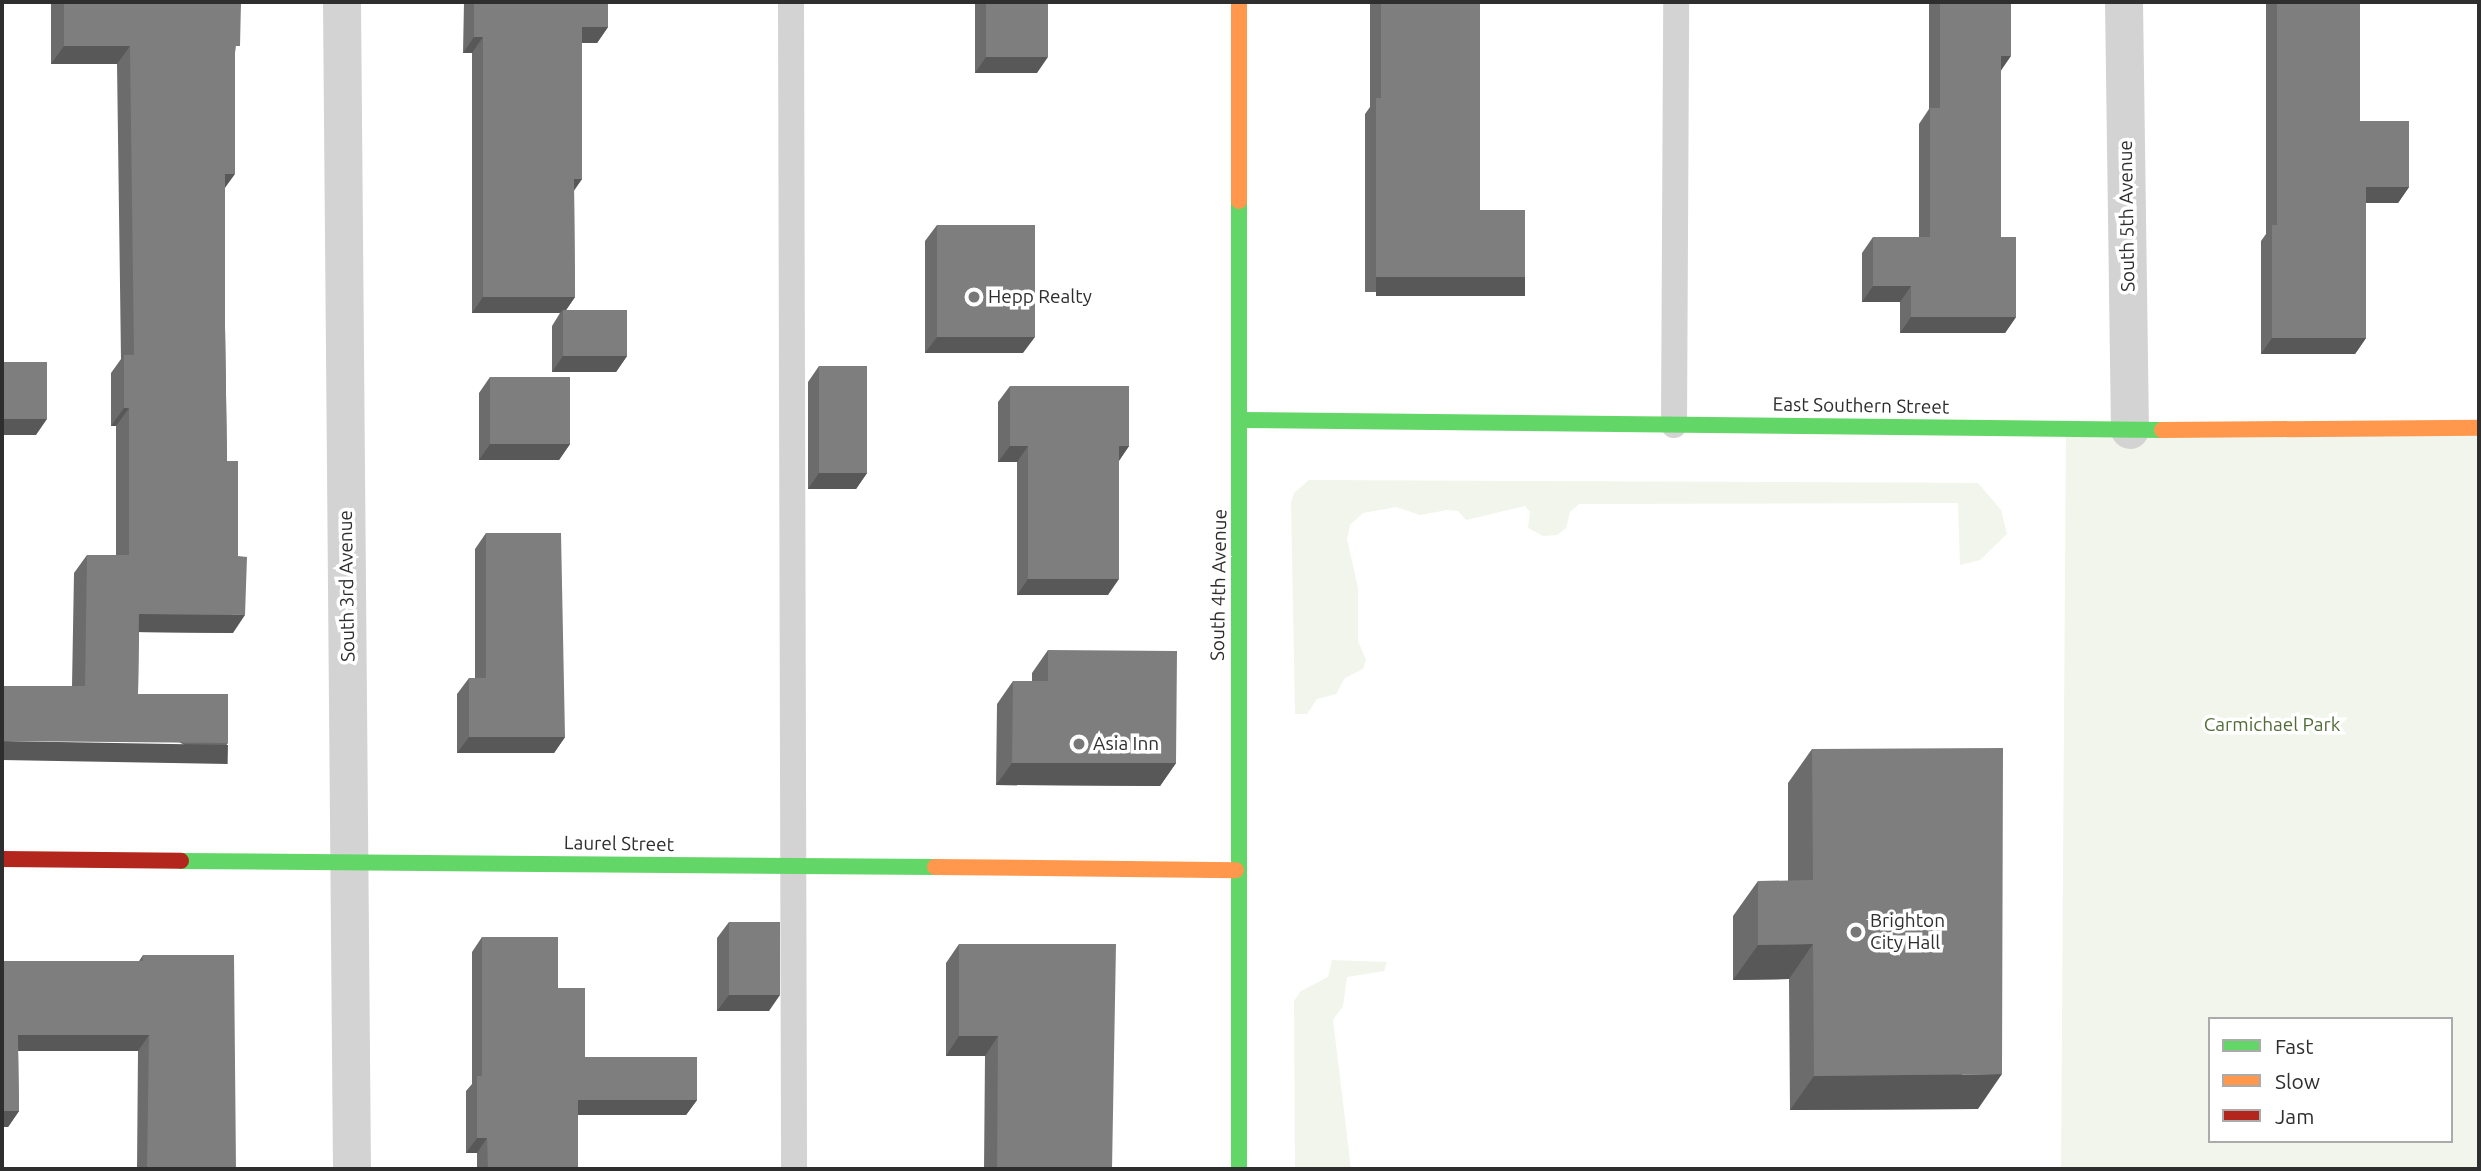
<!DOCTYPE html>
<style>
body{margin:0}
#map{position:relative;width:2481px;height:1171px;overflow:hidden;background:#fff;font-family:Ubuntu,sans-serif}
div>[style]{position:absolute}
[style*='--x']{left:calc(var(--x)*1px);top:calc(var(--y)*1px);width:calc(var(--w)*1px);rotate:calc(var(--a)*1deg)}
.green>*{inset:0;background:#f1f5eb}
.lane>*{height:26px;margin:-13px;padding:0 13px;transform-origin:13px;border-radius:13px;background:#d3d3d3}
.street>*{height:38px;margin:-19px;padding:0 19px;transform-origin:19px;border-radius:19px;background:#d3d3d3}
.fast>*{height:16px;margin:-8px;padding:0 8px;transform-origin:8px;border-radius:8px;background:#63d668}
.slow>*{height:16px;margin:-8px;padding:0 8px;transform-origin:8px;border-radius:8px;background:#ff974d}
.jam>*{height:16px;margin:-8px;padding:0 8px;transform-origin:8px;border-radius:8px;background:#b3261e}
.wall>*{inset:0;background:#6c6c6c}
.shaded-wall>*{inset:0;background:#585858;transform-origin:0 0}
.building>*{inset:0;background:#7e7e7e;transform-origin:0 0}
.dots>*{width:19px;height:19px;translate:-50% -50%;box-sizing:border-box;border:4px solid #fff;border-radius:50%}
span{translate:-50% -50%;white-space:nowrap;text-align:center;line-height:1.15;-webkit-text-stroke:7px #fff;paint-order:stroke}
.street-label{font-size:19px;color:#2e2e2e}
.poi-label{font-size:19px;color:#2e2e2e}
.left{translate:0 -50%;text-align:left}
.park-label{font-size:19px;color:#546c39}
.frame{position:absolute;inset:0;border:4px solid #2e2e2e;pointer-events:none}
.legend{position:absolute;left:2208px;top:1017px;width:245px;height:126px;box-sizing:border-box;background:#fff;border:2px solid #ababab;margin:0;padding:9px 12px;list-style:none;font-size:21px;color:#2e2e2e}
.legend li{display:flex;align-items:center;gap:14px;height:35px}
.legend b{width:35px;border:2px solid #ababab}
</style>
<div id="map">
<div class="green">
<i style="clip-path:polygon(evenodd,2066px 430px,2479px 431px,2479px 1169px,2061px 1169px,2066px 430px,2210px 1019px,2451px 1019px,2451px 1141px,2210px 1141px,2210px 1019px)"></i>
<i style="clip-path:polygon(1309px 480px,1978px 483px,2001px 510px,2007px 534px,1980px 560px,1960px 565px,1958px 503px,1579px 504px,1570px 512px,1566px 528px,1557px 535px,1543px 536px,1528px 528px,1530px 512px,1525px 506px,1466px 520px,1458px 511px,1447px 510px,1420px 515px,1396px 507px,1363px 513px,1350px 525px,1347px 539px,1358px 588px,1358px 641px,1366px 660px,1363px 669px,1345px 678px,1336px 694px,1317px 699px,1307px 714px,1295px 714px,1291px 503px,1294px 493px)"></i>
<i style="clip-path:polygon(1332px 960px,1387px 962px,1384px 971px,1347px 977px,1343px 1006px,1333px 1020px,1351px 1169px,1295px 1169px,1294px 1001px,1301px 991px,1328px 977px)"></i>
</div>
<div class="lane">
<i style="--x:791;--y:2;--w:1167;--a:89.85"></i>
<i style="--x:1674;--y:425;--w:423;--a:-89.7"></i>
</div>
<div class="street">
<i style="--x:342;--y:2;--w:1167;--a:89.51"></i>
<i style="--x:2124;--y:2;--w:428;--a:89.2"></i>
</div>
<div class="fast">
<i style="--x:1239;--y:201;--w:968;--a:90"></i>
<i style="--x:1242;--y:420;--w:920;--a:0.62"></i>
<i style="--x:181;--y:861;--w:754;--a:0.46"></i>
</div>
<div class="slow">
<i style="--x:1239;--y:2;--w:199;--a:90"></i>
<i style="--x:2162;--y:430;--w:317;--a:-0.4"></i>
<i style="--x:935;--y:867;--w:301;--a:0.6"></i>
</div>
<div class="jam">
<i style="--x:2;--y:859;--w:179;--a:0.6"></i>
</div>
<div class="wall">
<i style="clip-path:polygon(51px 2px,241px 2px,235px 53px,225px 188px,225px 326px,227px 461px,233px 633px,139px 632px,138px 694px,228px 743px,215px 761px,72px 686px,74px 573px,87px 555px,116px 555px,116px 426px,111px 426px,111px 373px,121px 359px,117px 64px,51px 64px)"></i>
<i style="clip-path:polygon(464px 2px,608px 2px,608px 27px,597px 43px,582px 43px,582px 179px,574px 190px,575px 297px,566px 310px,627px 356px,616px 372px,552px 372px,552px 326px,560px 313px,472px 313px,472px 53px,463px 53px)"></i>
<i style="clip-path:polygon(975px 2px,1048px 2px,1037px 73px,975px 73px)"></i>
<i style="clip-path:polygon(1370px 2px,1480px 2px,1480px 210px,1514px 292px,1365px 292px,1365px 114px,1370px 107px)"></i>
<i style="clip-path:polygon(1929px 2px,2011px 2px,2001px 71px,2001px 237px,2016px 317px,2005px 333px,1900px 333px,1900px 302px,1862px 302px,1862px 253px,1873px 237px,1919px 237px,1919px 124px,1929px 109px)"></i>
<i style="clip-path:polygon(2266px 2px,2360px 2px,2360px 121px,2409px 187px,2398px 203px,2366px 203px,2366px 338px,2355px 354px,2261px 354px,2261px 241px,2266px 234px)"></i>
<i style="clip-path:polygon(937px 225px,1023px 353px,925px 353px,925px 241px)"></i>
<i style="clip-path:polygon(819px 366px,867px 473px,856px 489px,808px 489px,808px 382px)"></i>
<i style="clip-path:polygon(490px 377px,570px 444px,559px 460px,479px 460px,479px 393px)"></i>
<i style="clip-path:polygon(1010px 386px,1129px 446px,1119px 461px,1108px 595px,1017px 595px,1017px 462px,998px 462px,998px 402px)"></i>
<i style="clip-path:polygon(486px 533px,565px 737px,554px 753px,457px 753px,457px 694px,469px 678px,475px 678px,475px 549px)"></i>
<i style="clip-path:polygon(1048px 650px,1176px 763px,1160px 786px,996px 785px,997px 704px,1013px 681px,1032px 681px,1032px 673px)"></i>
<i style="clip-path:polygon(1812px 749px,1978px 1109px,1790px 1110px,1789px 979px,1733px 980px,1733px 916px,1758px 881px,1788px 881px,1788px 783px)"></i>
<i style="clip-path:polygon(729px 922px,769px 1011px,717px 1011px,717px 938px)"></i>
<i style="clip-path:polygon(482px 937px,558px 988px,585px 1057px,697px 1100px,686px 1115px,578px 1115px,578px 1169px,477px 1169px,477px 1153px,466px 1153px,466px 1091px,472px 1084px,472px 952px)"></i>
<i style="clip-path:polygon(959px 944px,1112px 1169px,984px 1169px,985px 1056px,946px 1056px,946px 963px)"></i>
<i style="clip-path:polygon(143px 955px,236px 1169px,137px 1169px,138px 1051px,18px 1051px,19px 1111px,8px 1127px,2px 1127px,2px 961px,139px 961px)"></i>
</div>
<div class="shaded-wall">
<i style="clip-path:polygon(582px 27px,608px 27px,597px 43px,571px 43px)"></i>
<i style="clip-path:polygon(474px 37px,483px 37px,472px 53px,463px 53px)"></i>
<i style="clip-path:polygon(64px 46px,130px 46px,117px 64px,51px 64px)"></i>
<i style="clip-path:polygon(2001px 56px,2011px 56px,2000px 72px)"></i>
<i style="clip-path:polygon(986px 57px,1048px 57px,1037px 73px,975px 73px)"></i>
<i style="clip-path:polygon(225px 174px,235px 174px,222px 192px)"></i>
<i style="clip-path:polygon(574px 179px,582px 179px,571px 195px)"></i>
<i style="clip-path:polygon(2366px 187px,2409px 187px,2398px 203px,2355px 203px)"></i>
<i style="left:1376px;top:277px;width:149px;height:19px"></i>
<i style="clip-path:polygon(1873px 286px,1911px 286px,1900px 302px,1862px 302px)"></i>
<i style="clip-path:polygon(483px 297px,575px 297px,564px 313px,563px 310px,560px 313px,472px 313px)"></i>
<i style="clip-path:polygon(1911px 317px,2016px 317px,2005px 333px,1900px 333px)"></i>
<i style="clip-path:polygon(937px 337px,1035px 337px,1023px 353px,925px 353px)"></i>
<i style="clip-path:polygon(2272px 338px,2366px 338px,2355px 354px,2261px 354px)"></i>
<i style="clip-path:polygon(563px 356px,627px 356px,616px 372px,552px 372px)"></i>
<i style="clip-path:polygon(124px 408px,129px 408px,116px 426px,111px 426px)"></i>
<i style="clip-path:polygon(2px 419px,47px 419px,36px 435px,2px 435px)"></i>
<i style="clip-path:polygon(490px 444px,570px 444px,559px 460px,479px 460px)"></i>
<i style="clip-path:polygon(1010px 446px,1028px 446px,1017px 462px,998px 462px)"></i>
<i style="clip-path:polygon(1119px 446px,1129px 446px,1118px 462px)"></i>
<i style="clip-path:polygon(819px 473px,867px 473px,856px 489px,808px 489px)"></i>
<i style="clip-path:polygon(1028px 579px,1119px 579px,1108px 595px,1017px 595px)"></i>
<i style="clip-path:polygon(139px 614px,245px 615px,233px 633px,126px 632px)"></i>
<i style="clip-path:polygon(469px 737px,565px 737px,554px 753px,457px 753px)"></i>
<i style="left:2px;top:741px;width:226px;height:19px;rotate:1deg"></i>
<i style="clip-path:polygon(1012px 763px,1176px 763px,1160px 786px,996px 785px)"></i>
<i style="clip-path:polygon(1813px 944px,1789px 979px,1733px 980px,1758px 945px)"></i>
<i style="clip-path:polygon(729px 995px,780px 995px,769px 1011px,717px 1011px)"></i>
<i style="clip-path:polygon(18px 1035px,149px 1035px,138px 1051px,7px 1051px)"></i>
<i style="clip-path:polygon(959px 1036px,998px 1036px,985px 1056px,946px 1056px)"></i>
<i style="clip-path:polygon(2002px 1074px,1978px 1109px,1790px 1110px,1814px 1076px)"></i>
<i style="clip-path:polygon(578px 1100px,697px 1100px,686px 1115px,568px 1115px)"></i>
<i style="clip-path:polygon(2px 1111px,19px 1111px,8px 1127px,2px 1127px)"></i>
<i style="clip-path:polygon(477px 1138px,487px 1138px,477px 1153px,466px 1153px)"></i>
</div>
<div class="building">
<i style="clip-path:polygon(64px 2px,241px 2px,240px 46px,235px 46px,235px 174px,225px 174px,225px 326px,227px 461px,238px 461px,238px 556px,247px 557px,245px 615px,139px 614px,138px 694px,228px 694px,228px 743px,2px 741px,2px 686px,85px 686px,87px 555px,129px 555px,129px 408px,124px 408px,124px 355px,134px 355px,130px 46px,64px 46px)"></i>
<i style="clip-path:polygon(474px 2px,608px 2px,608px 27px,582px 27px,582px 179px,574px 179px,575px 297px,483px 297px,483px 37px,474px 37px)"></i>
<i style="left:986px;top:2px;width:62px;height:55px"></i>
<i style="clip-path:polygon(1381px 2px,1480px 2px,1480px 210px,1525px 210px,1525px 277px,1376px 277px,1376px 98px,1381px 98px)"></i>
<i style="clip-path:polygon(1940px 2px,2011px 2px,2011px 56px,2001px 56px,2001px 237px,2016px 237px,2016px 317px,1911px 317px,1911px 286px,1873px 286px,1873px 237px,1930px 237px,1930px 108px,1940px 108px)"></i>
<i style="clip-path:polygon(2277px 2px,2360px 2px,2360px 121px,2409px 121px,2409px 187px,2366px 187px,2366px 338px,2272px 338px,2272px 225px,2277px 225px)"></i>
<i style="left:937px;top:225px;width:98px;height:112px"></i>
<i style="left:563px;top:310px;width:64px;height:46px"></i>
<i style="left:2px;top:362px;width:45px;height:57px"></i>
<i style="left:819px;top:366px;width:48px;height:107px"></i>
<i style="left:490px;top:377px;width:80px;height:67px"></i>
<i style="clip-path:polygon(1010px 386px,1129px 386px,1129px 446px,1119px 446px,1119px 579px,1028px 579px,1028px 446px,1010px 446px)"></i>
<i style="clip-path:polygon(486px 533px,561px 533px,565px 737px,469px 737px,469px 678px,486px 678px)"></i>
<i style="clip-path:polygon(1048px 650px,1177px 651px,1176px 763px,1012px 763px,1013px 681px,1048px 681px)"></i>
<i style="clip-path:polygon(2003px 748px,2002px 1074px,1814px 1076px,1813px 944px,1758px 945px,1758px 881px,1813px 880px,1812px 749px)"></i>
<i style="left:729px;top:922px;width:51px;height:73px"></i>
<i style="clip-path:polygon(482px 937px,558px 937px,558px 988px,585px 988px,585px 1057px,697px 1057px,697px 1100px,578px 1100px,578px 1169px,488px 1169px,487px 1138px,477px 1138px,477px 1076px,482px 1076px)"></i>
<i style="clip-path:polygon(959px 944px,1116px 944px,1112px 1169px,997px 1169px,998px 1036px,959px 1036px)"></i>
<i style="clip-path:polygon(143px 955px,234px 955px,236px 1169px,147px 1169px,149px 1035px,18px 1035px,19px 1111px,2px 1111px,2px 961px,143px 961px)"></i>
</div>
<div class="dots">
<i style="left:974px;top:297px;background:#777"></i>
<i style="left:1079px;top:744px;background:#777"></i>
<i style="left:1856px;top:932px;background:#777"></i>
</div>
<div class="street-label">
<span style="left:2127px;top:216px;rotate:-91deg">South 5th Avenue</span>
<span style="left:1861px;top:406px;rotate:1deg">East Southern Street</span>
<span style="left:1219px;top:585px;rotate:-89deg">South 4th Avenue</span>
<span style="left:347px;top:586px;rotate:-91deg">South 3rd Avenue</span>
<span style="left:619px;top:844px;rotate:1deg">Laurel Street</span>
</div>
<div class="poi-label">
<span class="left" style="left:988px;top:297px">Hepp Realty</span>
<span class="left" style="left:1093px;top:744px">Asia Inn</span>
<span class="left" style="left:1870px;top:932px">Brighton<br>City Hall</span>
</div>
<div class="park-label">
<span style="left:2272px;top:725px">Carmichael Park</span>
</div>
<div class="frame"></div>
<ul class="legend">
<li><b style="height:9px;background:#63d668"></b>Fast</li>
<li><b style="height:9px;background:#ff974d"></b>Slow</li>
<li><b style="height:9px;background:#b3261e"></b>Jam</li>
</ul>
</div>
